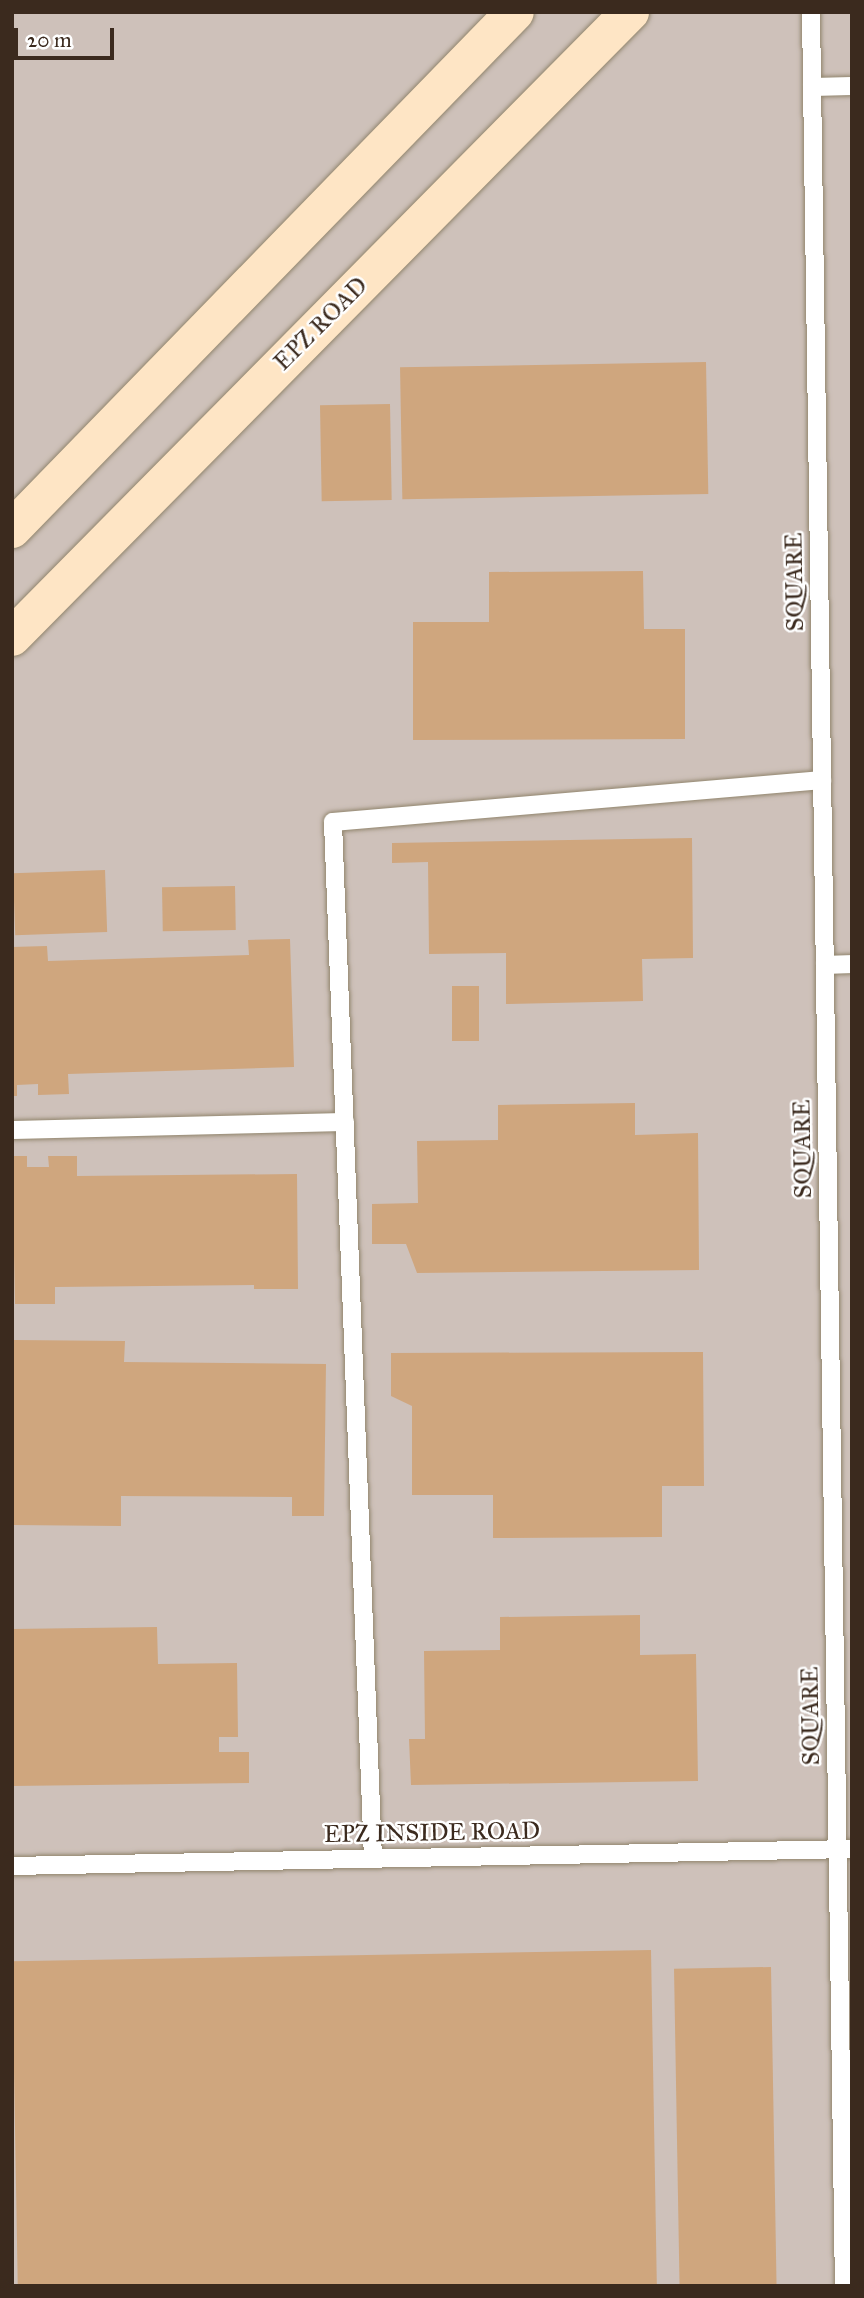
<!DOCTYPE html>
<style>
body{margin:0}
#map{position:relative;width:864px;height:2298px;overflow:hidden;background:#e7e0bc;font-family:"IM FELL Great Primer",serif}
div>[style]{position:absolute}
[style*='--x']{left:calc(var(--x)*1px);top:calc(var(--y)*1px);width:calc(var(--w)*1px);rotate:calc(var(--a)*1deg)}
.industrial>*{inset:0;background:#cec1ba;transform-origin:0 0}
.building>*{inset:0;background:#cfa67e;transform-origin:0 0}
.roads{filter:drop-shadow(0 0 2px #91856d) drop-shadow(0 0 2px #91856d)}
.service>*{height:18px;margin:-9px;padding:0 9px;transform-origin:9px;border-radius:9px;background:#fff}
.secondary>*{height:38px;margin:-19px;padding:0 19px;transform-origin:19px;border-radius:19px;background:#fee5c5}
span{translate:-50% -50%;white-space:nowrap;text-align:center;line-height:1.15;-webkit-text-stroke:5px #fff;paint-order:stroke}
.street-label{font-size:24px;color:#3b2a1e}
.frame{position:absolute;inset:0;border:14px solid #3b2a1e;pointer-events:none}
.scale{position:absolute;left:14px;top:28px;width:100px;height:32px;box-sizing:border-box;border:4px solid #3b2a1e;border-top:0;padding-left:9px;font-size:21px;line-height:24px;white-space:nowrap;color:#3b2a1e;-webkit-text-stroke:5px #fff;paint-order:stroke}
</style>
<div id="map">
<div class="industrial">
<i style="left:12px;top:12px;width:840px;height:2274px"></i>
</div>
<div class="building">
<i style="left:706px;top:362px;width:132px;height:306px;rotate:89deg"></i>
<i style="left:390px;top:404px;width:96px;height:70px;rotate:89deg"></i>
<i style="clip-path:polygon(643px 571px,644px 629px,685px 629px,685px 739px,413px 740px,413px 622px,489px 622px,489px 572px)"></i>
<i style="clip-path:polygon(692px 838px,693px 958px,642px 959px,643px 1001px,506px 1004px,506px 953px,429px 954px,428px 862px,392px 863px,392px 843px)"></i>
<i style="left:105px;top:870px;width:62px;height:92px;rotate:88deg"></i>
<i style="left:235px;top:886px;width:44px;height:73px;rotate:89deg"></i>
<i style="clip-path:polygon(290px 939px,294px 1067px,68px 1074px,69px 1094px,38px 1095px,38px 1084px,17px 1085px,17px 1096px,12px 1096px,12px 947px,47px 946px,48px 961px,249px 955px,248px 940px)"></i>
<i style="left:452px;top:986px;width:27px;height:55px"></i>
<i style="clip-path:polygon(635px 1103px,635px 1135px,698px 1133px,699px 1270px,417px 1273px,406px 1244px,372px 1244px,372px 1204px,418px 1203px,417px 1141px,498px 1140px,498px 1105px)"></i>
<i style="clip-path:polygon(12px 1156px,27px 1156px,27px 1167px,49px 1167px,48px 1156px,77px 1156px,77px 1176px,297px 1174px,298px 1289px,254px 1289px,254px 1285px,55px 1287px,55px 1304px,15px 1304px)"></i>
<i style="clip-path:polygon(13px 1340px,125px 1341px,124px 1362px,326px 1364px,324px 1516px,292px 1516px,292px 1497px,121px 1496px,121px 1526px,12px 1525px)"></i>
<i style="clip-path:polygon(703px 1352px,704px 1486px,662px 1486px,662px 1537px,493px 1538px,493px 1495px,412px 1495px,412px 1406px,391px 1396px,391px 1353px)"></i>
<i style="clip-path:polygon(640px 1615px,640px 1655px,696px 1654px,698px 1781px,411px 1785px,409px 1739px,425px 1739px,424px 1651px,500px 1650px,500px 1617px)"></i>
<i style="clip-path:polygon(157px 1627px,158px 1664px,237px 1663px,238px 1737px,219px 1737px,219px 1752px,249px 1752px,249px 1783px,12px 1786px,12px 1629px)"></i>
<i style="left:651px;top:1950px;width:336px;height:639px;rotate:89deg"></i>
<i style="left:771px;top:1967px;width:319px;height:97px;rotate:89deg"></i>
</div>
<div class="roads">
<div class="service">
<i style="--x:811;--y:12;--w:2274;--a:89.17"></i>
<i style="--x:812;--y:87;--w:40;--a:-1.4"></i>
<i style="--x:825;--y:965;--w:27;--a:-2"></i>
<i style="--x:12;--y:1130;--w:333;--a:-1.4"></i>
<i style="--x:373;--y:1859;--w:1038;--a:-92.21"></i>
<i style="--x:333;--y:822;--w:491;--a:-4.9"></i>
<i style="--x:12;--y:1866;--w:840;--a:-1.16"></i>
</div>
<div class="secondary">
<i style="--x:12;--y:529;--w:721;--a:-45.79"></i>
<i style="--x:12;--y:637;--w:879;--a:-45.32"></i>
</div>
</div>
<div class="street-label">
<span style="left:321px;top:324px;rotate:-45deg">EPZ ROAD</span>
<span style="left:795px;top:582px;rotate:-91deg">SQUARE</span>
<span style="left:803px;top:1149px;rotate:-91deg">SQUARE</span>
<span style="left:811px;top:1716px;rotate:-91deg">SQUARE</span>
<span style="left:432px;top:1833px;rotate:-1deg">EPZ INSIDE ROAD</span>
</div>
<div class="frame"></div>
<div class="scale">20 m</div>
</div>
